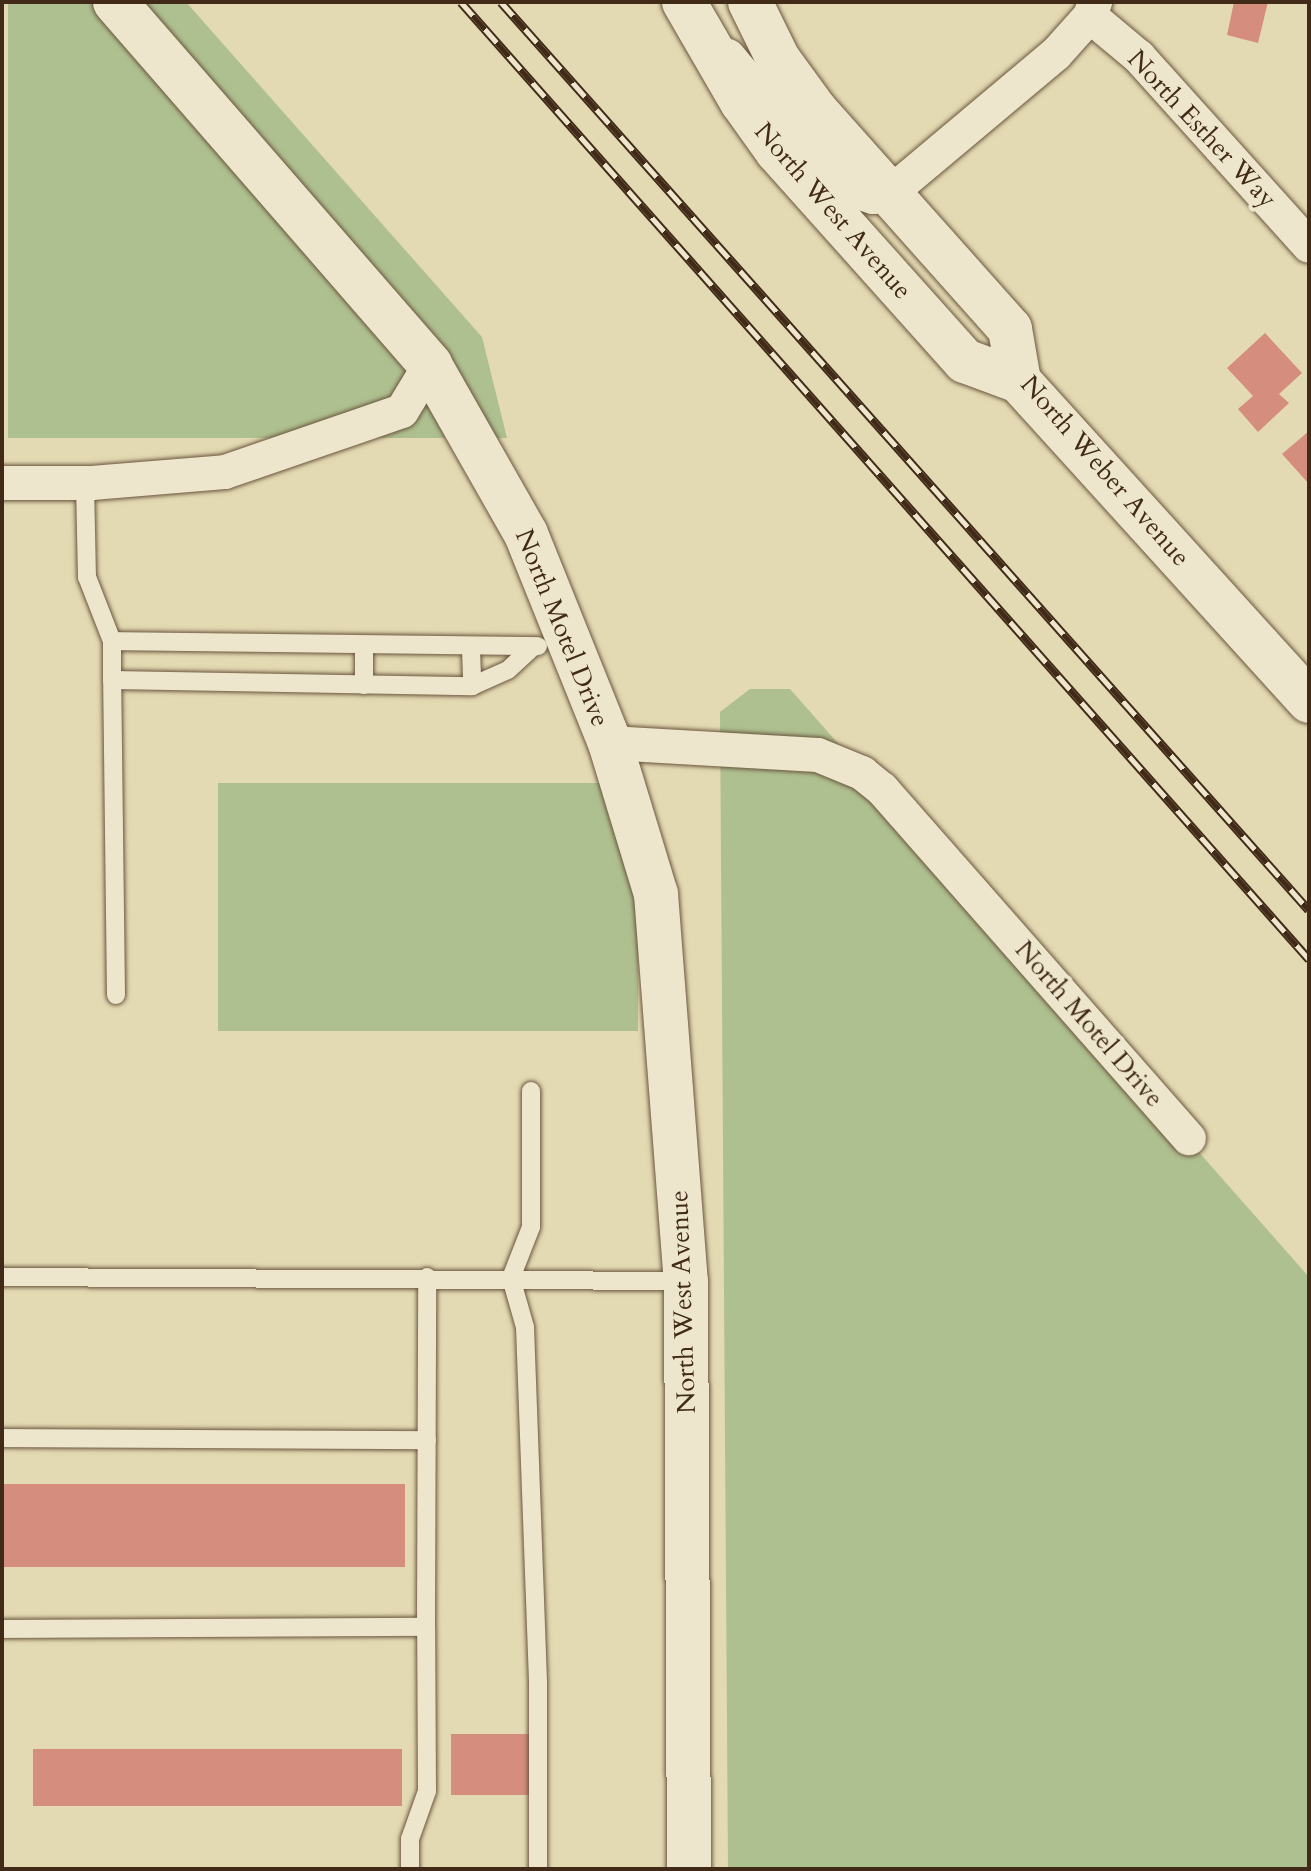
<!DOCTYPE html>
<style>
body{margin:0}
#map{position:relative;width:1311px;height:1871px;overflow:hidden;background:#e3d9b2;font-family:Cardo,serif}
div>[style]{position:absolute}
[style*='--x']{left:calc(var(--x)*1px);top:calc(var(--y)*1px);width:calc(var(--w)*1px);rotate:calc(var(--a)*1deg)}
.green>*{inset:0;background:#afc090;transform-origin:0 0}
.building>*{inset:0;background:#d58e7d;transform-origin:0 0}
.roads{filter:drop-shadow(0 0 2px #6a563e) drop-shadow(0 0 2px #6a563e)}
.service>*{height:18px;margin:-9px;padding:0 9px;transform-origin:9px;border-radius:9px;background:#ede6cd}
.minor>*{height:34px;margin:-17px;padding:0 17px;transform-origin:17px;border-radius:17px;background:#ede6cd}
.tertiary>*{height:44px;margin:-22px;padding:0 22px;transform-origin:22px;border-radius:22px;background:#ede6cd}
.secondary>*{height:44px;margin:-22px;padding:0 22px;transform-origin:22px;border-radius:22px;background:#ede6cd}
.rail>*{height:9px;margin-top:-4.5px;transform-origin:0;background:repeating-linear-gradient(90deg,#ede6cd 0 18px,#412b18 0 36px);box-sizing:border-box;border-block:2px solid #412b18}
span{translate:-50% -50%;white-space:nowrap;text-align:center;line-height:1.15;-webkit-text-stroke:8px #ede6cd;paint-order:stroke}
.street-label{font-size:26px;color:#412b18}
.frame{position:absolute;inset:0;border:4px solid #412b18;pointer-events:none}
</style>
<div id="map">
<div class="green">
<i style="clip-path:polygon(8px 2px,186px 2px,482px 337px,507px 438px,8px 438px)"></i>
<i style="clip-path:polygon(750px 689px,790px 689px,1309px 1277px,1309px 1869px,728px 1869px,720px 712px)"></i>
<i style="left:218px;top:783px;width:420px;height:248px"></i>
</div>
<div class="building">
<i style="clip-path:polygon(1234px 2px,1268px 2px,1258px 43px,1227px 35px)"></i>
<i style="clip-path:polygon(1265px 333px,1302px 373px,1279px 394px,1289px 403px,1258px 432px,1238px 409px,1253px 396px,1227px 368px)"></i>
<i style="clip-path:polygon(1309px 431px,1309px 484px,1282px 454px)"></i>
<i style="left:2px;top:1484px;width:403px;height:83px"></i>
<i style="left:451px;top:1734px;width:84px;height:61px"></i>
<i style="left:402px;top:1749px;width:57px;height:369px;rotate:90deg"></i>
</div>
<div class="roads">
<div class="service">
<i style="--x:85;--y:483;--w:94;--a:88.8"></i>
<i style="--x:87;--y:577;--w:69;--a:68.7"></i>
<i style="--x:471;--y:649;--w:37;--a:88"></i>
<i style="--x:112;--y:680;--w:39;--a:-90"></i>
<i style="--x:112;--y:641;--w:426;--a:0.7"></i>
<i style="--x:364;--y:685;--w:38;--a:-90"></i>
<i style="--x:116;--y:995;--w:315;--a:-90.7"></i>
<i style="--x:112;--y:680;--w:360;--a:1"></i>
<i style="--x:472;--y:686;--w:39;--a:-24"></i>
<i style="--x:508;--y:670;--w:34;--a:-43"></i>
<i style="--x:531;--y:1091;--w:136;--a:90"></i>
<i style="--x:531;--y:1227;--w:55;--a:111.4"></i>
<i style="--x:511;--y:1278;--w:51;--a:74.1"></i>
<i style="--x:525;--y:1327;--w:356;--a:87.9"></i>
<i style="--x:538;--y:1683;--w:186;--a:90"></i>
<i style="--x:2;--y:1277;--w:684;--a:0.34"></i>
<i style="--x:2;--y:1438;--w:425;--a:0.3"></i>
<i style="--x:2;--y:1629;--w:424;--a:-0.3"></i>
<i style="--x:426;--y:1627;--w:350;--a:-89.8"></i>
<i style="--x:410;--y:1869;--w:30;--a:-90"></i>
<i style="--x:410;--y:1839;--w:51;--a:-70.5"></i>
<i style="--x:427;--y:1791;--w:164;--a:-90.3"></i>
</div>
<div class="minor">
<i style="--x:1090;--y:16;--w:64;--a:39.9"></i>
<i style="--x:1139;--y:57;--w:254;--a:48"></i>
<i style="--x:728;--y:56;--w:168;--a:50.1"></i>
<i style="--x:836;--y:185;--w:39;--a:18"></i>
<i style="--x:873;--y:197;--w:16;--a:-11"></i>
<i style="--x:889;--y:194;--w:218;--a:-40"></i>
<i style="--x:1056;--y:54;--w:51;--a:-48.2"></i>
<i style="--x:1090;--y:16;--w:15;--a:-70"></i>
<i style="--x:2;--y:483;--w:90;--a:0"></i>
<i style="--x:92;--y:483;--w:133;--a:-4.7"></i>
<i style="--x:225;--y:472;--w:187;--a:-19"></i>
<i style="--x:402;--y:411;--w:54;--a:-58.7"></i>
<i style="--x:610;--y:743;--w:208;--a:3.3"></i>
<i style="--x:818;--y:755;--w:48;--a:22.2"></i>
<i style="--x:862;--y:773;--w:26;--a:39"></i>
<i style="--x:882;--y:789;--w:465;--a:48.7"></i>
</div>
<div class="tertiary">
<i style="--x:684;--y:2;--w:116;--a:59.9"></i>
<i style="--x:742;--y:102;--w:60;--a:54.5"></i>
<i style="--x:777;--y:151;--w:282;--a:48.2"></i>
<i style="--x:965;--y:361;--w:58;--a:20.3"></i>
<i style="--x:750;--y:2;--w:64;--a:63.8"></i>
<i style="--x:778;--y:59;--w:63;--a:54"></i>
<i style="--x:815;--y:110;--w:293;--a:48.3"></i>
<i style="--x:1010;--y:329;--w:53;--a:80.2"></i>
<i style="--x:1019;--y:381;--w:432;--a:47.8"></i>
</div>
<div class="secondary">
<i style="--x:115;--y:2;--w:481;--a:49"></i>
<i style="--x:430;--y:365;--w:194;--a:60.4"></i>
<i style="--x:526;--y:534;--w:225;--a:68.1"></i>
<i style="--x:610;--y:743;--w:158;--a:73.1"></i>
<i style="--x:656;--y:894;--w:388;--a:85.6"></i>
<i style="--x:686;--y:1281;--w:588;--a:89.71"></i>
</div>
</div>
<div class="rail">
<i style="--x:461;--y:2;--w:1279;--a:48.46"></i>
<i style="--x:501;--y:2;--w:1215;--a:48.34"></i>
</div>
<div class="street-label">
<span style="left:1202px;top:129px;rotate:47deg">North Esther Way</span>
<span style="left:833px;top:211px;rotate:49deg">North West Avenue</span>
<span style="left:1105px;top:471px;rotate:49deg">North Weber Avenue</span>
<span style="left:562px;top:628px;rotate:68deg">North Motel Drive</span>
<span style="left:1089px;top:1024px;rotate:49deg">North Motel Drive</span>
<span style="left:683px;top:1302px;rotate:-92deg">North West Avenue</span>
</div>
<div class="frame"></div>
</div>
